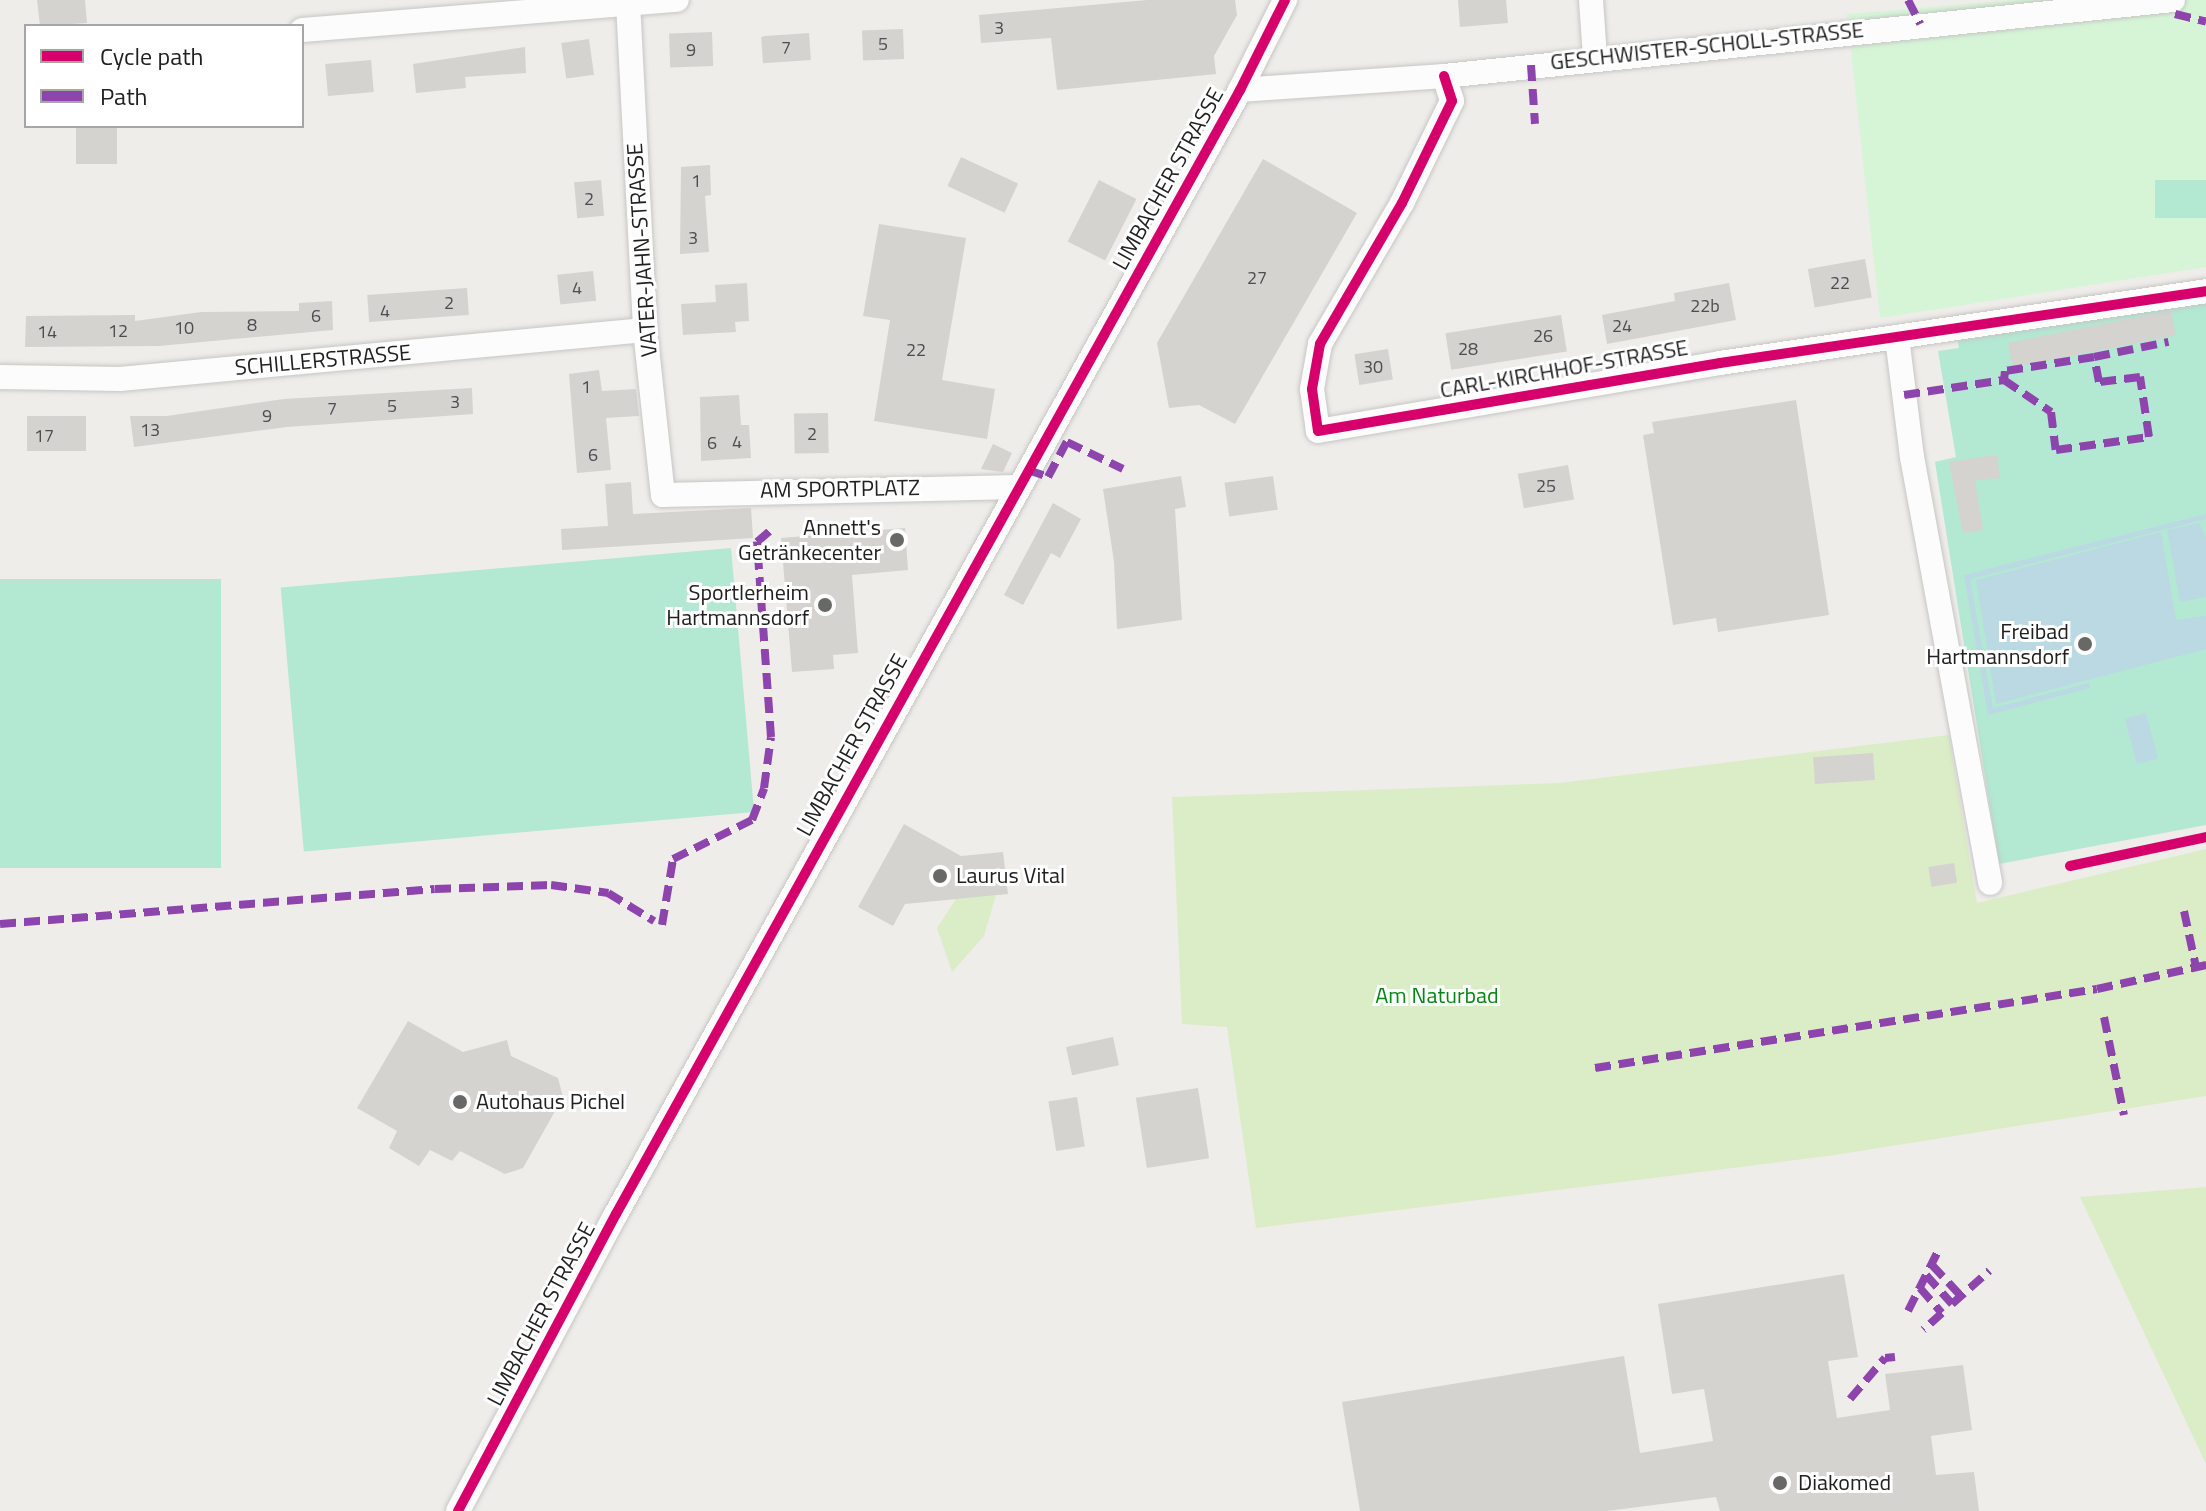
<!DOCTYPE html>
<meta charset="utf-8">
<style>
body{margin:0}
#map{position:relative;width:2206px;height:1511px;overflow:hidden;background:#eeede9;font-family:"Titillium Web",sans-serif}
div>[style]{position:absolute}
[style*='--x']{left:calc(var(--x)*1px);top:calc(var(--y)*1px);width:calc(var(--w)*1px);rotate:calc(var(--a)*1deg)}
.grass>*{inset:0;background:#daedc7}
.park>*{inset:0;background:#d6f5d7}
.pitch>*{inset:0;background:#b3e8d2;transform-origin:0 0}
.water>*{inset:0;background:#bbd9e3;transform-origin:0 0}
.building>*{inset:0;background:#d5d3d0;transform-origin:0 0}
.roads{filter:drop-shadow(0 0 2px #c7c6c5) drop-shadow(0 0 2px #c7c6c5)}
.minor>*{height:24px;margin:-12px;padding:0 12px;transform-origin:12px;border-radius:12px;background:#fcfcfc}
.quiet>*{height:8px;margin-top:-4px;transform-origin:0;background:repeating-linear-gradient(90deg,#8e44ad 0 16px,transparent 0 24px)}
.cycleway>*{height:10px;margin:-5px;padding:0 5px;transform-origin:5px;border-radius:5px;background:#d6006c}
.dots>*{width:22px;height:22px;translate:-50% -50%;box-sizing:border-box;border:4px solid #fff;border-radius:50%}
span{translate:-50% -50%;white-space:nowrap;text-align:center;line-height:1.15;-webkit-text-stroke:6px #fff;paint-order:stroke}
.number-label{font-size:18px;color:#4d4d4c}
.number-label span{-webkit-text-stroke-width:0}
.street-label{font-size:22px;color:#202020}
.poi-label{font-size:22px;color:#202020}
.right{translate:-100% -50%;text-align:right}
.left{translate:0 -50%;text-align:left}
.park-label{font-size:22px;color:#078615}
.legend{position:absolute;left:24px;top:24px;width:280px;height:104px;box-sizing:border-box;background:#fff;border:2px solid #a6a6a6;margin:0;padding:10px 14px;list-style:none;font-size:24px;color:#202020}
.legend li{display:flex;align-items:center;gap:16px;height:40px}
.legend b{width:40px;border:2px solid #a6a6a6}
</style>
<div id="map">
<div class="grass">
<i style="clip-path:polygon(1949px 735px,1977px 903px,2206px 849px,2206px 1096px,1835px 1155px,1256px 1228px,1227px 1027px,1182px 1024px,1172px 797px,1560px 783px)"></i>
<i style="clip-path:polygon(996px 895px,984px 936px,952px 972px,937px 928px,956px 899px)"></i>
<i style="clip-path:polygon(2206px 1187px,2206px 1464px,2080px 1197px)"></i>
</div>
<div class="park">
<i style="clip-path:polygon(2016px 0,2206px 0,2206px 267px,1880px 318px,1847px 14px)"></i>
</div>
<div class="pitch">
<i style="left:2206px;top:180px;width:38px;height:51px;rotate:90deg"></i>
<i style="clip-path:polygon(2206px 294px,2206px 825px,1999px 864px,1935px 462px,1956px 457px,1938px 351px,1959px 348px,1957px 337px)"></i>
<i style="left:731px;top:548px;width:265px;height:452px;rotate:85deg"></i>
<i style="left:221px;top:579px;width:289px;height:221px;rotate:90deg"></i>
</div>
<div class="water">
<i style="clip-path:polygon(2206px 514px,2206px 519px,1970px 579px,1993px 708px,2089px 683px,2090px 688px,1988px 715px,1964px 575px)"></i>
<i style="clip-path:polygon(2199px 523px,2206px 537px,2206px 597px,2180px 602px,2167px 530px)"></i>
<i style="clip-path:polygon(2161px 532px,2176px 620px,2206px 616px,2206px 649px,1996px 704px,1976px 580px)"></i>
<i style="left:2146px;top:713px;width:47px;height:22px;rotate:75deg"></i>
</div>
<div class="building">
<i style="clip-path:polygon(37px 0,85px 0,87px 23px,40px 26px)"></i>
<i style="clip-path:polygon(1147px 0,1235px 0,1237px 15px,1214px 56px,1216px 74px,1057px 90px,1051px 38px,981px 43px,979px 15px)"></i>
<i style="clip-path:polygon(1458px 0,1506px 0,1508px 23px,1460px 27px)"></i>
<i style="left:903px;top:29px;width:30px;height:41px;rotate:88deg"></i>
<i style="left:712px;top:32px;width:34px;height:43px;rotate:88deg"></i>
<i style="left:809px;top:33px;width:27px;height:48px;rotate:86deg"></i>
<i style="left:589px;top:39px;width:36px;height:28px;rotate:82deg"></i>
<i style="clip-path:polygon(525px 47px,526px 73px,465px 77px,466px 88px,416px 93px,413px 64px)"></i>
<i style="left:371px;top:60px;width:32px;height:46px;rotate:85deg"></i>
<i style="left:76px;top:126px;width:41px;height:38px"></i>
<i style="left:961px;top:157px;width:63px;height:32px;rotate:25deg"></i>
<i style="clip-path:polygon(1263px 159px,1357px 213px,1235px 424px,1199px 405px,1169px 408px,1157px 343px)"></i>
<i style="clip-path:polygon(710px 165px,711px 195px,705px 196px,709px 252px,680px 254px,681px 167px)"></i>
<i style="left:601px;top:180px;width:36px;height:27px;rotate:85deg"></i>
<i style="left:1099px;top:180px;width:42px;height:69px;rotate:27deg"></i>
<i style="clip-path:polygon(879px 224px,966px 238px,942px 380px,995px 389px,987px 439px,874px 421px,890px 320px,863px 316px)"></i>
<i style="left:1865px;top:259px;width:39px;height:58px;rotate:80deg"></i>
<i style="left:593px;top:271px;width:30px;height:36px;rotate:84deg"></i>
<i style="clip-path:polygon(747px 283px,749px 321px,735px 322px,736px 332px,683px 335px,681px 304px,716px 302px,715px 285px)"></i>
<i style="clip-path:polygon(1729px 283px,1736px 320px,1607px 344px,1602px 315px,1675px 301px,1674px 293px)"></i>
<i style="left:467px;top:288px;width:27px;height:100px;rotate:86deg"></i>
<i style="clip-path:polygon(332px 301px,333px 330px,159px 346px,25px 347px,26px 316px,135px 315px,135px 321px,201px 312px,299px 311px,299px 303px)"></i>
<i style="left:2171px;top:311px;width:25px;height:166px;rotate:79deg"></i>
<i style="left:1561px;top:315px;width:37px;height:117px;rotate:81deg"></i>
<i style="left:1388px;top:349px;width:31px;height:34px;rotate:81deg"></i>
<i style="clip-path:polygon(599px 370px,602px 391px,636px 389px,639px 416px,606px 418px,611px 470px,577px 473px,569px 374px)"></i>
<i style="clip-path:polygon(472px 388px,473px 414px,287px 427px,134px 447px,130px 416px,167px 416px,284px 399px)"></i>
<i style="clip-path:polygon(739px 395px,741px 425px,749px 425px,751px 458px,701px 461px,700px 397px)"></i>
<i style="clip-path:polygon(1796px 400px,1829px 615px,1718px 632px,1716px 618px,1673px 625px,1643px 435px,1654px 433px,1652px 422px)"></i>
<i style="left:828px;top:413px;width:40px;height:34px;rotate:89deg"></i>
<i style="left:86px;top:416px;width:35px;height:59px;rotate:90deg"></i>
<i style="clip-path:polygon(993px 444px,1012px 453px,1003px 472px,981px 469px)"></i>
<i style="clip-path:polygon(1997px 455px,2000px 478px,1975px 481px,1983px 530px,1963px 533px,1949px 462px)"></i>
<i style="left:1568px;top:465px;width:35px;height:51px;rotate:80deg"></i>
<i style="clip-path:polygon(1181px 476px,1186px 507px,1175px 509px,1182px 620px,1117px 629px,1114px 562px,1103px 489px)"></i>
<i style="left:1273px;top:476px;width:34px;height:49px;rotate:82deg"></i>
<i style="clip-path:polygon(631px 482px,633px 514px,751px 508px,753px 538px,562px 550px,561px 529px,608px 526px,605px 484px)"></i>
<i style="clip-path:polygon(1053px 503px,1081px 519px,1060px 558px,1051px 553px,1023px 605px,1004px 595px)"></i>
<i style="clip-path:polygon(905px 528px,908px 570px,852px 575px,858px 653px,833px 655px,834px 669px,792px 672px,781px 538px)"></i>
<i style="left:1873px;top:753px;width:27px;height:60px;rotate:86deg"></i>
<i style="clip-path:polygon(904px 824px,961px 856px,1003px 852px,1008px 894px,905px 904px,893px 926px,858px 907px)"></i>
<i style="left:1954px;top:863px;width:20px;height:26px;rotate:81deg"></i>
<i style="clip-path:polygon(408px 1021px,463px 1052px,507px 1040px,511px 1056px,558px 1078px,563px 1097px,523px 1168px,505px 1174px,460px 1151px,452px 1161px,430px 1150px,419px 1166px,389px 1148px,397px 1131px,357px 1108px)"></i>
<i style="left:1113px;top:1037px;width:29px;height:48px;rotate:78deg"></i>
<i style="left:1198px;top:1088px;width:71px;height:63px;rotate:81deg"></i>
<i style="left:1077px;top:1097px;width:50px;height:29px;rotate:81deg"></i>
<i style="clip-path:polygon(1844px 1274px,1858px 1357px,1828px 1361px,1837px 1418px,1890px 1410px,1885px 1374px,1963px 1365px,1972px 1430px,1931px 1436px,1936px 1475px,1974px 1472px,1979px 1511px,1720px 1511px,1716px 1497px,1607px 1511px,1360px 1511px,1342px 1402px,1624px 1356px,1640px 1453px,1713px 1441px,1704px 1389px,1672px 1394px,1658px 1304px)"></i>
</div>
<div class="roads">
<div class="minor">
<i style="--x:1591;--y:0;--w:57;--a:86"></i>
<i style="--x:628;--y:3;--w:327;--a:87"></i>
<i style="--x:645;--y:330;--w:166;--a:83.8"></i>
<i style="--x:663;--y:495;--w:354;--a:-1.3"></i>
<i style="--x:302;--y:30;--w:376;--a:-4.6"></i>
<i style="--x:1444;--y:76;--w:26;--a:72"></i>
<i style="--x:1452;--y:101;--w:114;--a:116.1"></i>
<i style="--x:1402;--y:203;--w:163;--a:120.2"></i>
<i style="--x:1320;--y:344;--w:46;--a:100.1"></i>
<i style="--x:1312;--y:389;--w:42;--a:81.9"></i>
<i style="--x:1318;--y:431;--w:408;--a:-9.6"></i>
<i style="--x:1720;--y:363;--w:491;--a:-8.4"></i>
<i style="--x:1240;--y:90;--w:204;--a:-3.9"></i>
<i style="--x:1444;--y:76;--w:733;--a:-5.95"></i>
<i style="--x:1897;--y:337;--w:121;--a:82.9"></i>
<i style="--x:1912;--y:457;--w:433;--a:79.6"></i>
<i style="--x:0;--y:377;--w:120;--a:1"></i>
<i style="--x:120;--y:379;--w:527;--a:-5.33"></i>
<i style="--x:458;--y:1511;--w:336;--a:-62"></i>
<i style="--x:616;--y:1214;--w:1286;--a:-60.96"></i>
<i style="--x:1240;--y:90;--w:101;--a:-63.4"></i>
</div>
</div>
<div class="quiet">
<i style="--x:1908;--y:0;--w:27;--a:63"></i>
<i style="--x:2175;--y:14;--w:32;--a:14"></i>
<i style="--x:1531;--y:65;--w:59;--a:86.1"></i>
<i style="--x:2094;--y:357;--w:76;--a:-11.5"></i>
<i style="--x:1904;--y:395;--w:101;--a:-8.5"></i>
<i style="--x:2004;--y:380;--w:57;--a:34.2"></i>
<i style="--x:2051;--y:412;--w:38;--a:83"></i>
<i style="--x:2056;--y:450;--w:94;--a:-8"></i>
<i style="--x:2149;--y:437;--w:61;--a:-98.5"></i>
<i style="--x:2140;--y:377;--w:41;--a:173"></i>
<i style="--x:2099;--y:382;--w:25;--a:-101"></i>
<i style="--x:2094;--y:357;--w:90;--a:171.1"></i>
<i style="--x:2005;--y:371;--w:9;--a:96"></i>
<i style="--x:1028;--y:470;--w:21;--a:19"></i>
<i style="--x:1048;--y:477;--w:40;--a:-62"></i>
<i style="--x:1067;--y:442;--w:62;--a:25.7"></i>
<i style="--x:2184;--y:911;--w:57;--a:77.9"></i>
<i style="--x:0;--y:924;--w:436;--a:-4.6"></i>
<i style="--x:435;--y:889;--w:116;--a:-2"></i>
<i style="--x:551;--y:885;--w:58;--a:8"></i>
<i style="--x:608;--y:893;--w:54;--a:31.3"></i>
<i style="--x:662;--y:925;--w:67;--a:-80.5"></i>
<i style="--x:673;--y:859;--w:88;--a:-26.3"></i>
<i style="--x:752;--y:820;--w:34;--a:-69"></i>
<i style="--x:764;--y:788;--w:51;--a:-82.2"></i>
<i style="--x:771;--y:737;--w:196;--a:-94.1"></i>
<i style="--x:757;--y:542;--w:23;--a:-41"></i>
<i style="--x:2104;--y:1017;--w:100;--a:78.5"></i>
<i style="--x:1595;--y:1068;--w:508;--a:-8.94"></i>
<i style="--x:2097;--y:989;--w:112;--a:-12.4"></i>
<i style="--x:1932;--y:1265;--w:42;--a:46.9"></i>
<i style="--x:1926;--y:1275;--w:39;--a:48"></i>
<i style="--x:1952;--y:1304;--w:50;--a:-41.7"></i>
<i style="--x:1920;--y:1288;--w:33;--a:49"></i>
<i style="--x:1942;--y:1313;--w:25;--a:138"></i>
<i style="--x:1908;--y:1311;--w:67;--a:-63.4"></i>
<i style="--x:1850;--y:1399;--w:54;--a:-49.5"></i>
<i style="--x:1885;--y:1358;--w:10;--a:-6"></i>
</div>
<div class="cycleway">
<i style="--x:1444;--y:76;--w:26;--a:72"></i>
<i style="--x:1452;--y:101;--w:114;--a:116.1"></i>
<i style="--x:1402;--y:203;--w:163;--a:120.2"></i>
<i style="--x:1320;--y:344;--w:46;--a:100.1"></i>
<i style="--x:1312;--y:389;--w:42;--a:81.9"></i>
<i style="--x:1318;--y:431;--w:408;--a:-9.6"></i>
<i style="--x:1720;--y:363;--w:491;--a:-8.4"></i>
<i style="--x:2070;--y:866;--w:139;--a:-12"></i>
<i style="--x:458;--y:1511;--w:336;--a:-62"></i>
<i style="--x:616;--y:1214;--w:1286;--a:-60.96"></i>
<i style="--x:1240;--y:90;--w:101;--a:-63.4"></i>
</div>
<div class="dots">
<i style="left:897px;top:540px;background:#686866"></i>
<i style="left:825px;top:605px;background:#686866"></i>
<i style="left:2085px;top:644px;background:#686866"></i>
<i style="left:940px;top:876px;background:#686866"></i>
<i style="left:460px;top:1102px;background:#686866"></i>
<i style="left:1780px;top:1483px;background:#686866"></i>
</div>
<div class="number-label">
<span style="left:999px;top:28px">3</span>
<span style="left:883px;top:44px">5</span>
<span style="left:786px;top:48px">7</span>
<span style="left:691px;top:50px">9</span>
<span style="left:696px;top:181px">1</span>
<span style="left:589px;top:199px">2</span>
<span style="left:693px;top:238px">3</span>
<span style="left:1257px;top:278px">27</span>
<span style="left:1840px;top:283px">22</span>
<span style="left:577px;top:288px">4</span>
<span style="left:449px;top:303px">2</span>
<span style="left:1705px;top:306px">22b</span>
<span style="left:385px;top:311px">4</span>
<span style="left:316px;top:316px">6</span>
<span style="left:252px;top:325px">8</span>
<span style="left:1622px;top:326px">24</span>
<span style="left:184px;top:328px">10</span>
<span style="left:118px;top:331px">12</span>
<span style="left:47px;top:332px">14</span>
<span style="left:1543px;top:336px">26</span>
<span style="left:1468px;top:349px">28</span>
<span style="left:916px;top:350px">22</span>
<span style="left:1373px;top:367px">30</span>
<span style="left:586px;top:387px">1</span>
<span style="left:455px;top:402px">3</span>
<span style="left:392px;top:406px">5</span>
<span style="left:332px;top:409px">7</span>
<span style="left:267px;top:416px">9</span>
<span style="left:150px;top:430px">13</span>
<span style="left:812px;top:434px">2</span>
<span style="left:44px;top:436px">17</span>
<span style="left:737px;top:442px">4</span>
<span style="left:712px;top:443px">6</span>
<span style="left:593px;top:455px">6</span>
<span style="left:1546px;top:486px">25</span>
</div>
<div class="street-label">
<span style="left:1707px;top:46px;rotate:-6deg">GESCHWISTER-SCHOLL-STRASSE</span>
<span style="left:1168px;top:179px;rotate:-61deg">LIMBACHER STRASSE</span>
<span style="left:642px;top:250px;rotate:-94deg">VATER-JAHN-STRASSE</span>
<span style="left:323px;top:360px;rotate:-5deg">SCHILLERSTRASSE</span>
<span style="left:1564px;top:369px;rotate:-10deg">CARL-KIRCHHOF-STRASSE</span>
<span style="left:840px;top:489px;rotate:-1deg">AM SPORTPLATZ</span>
<span style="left:852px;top:745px;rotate:-61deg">LIMBACHER STRASSE</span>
<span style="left:541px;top:1314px;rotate:-62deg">LIMBACHER STRASSE</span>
</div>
<div class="poi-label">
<span class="right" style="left:881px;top:540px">Annett's<br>Getränkecenter</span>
<span class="right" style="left:809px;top:605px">Sportlerheim<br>Hartmannsdorf</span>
<span class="right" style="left:2069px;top:644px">Freibad<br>Hartmannsdorf</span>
<span class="left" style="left:956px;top:876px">Laurus Vital</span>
<span class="left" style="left:476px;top:1102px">Autohaus Pichel</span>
<span class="left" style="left:1798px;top:1483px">Diakomed</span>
</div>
<div class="park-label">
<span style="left:1437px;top:996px">Am Naturbad</span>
</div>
<ul class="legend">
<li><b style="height:10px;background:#d6006c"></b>Cycle path</li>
<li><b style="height:10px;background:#8e44ad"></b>Path</li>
</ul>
</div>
